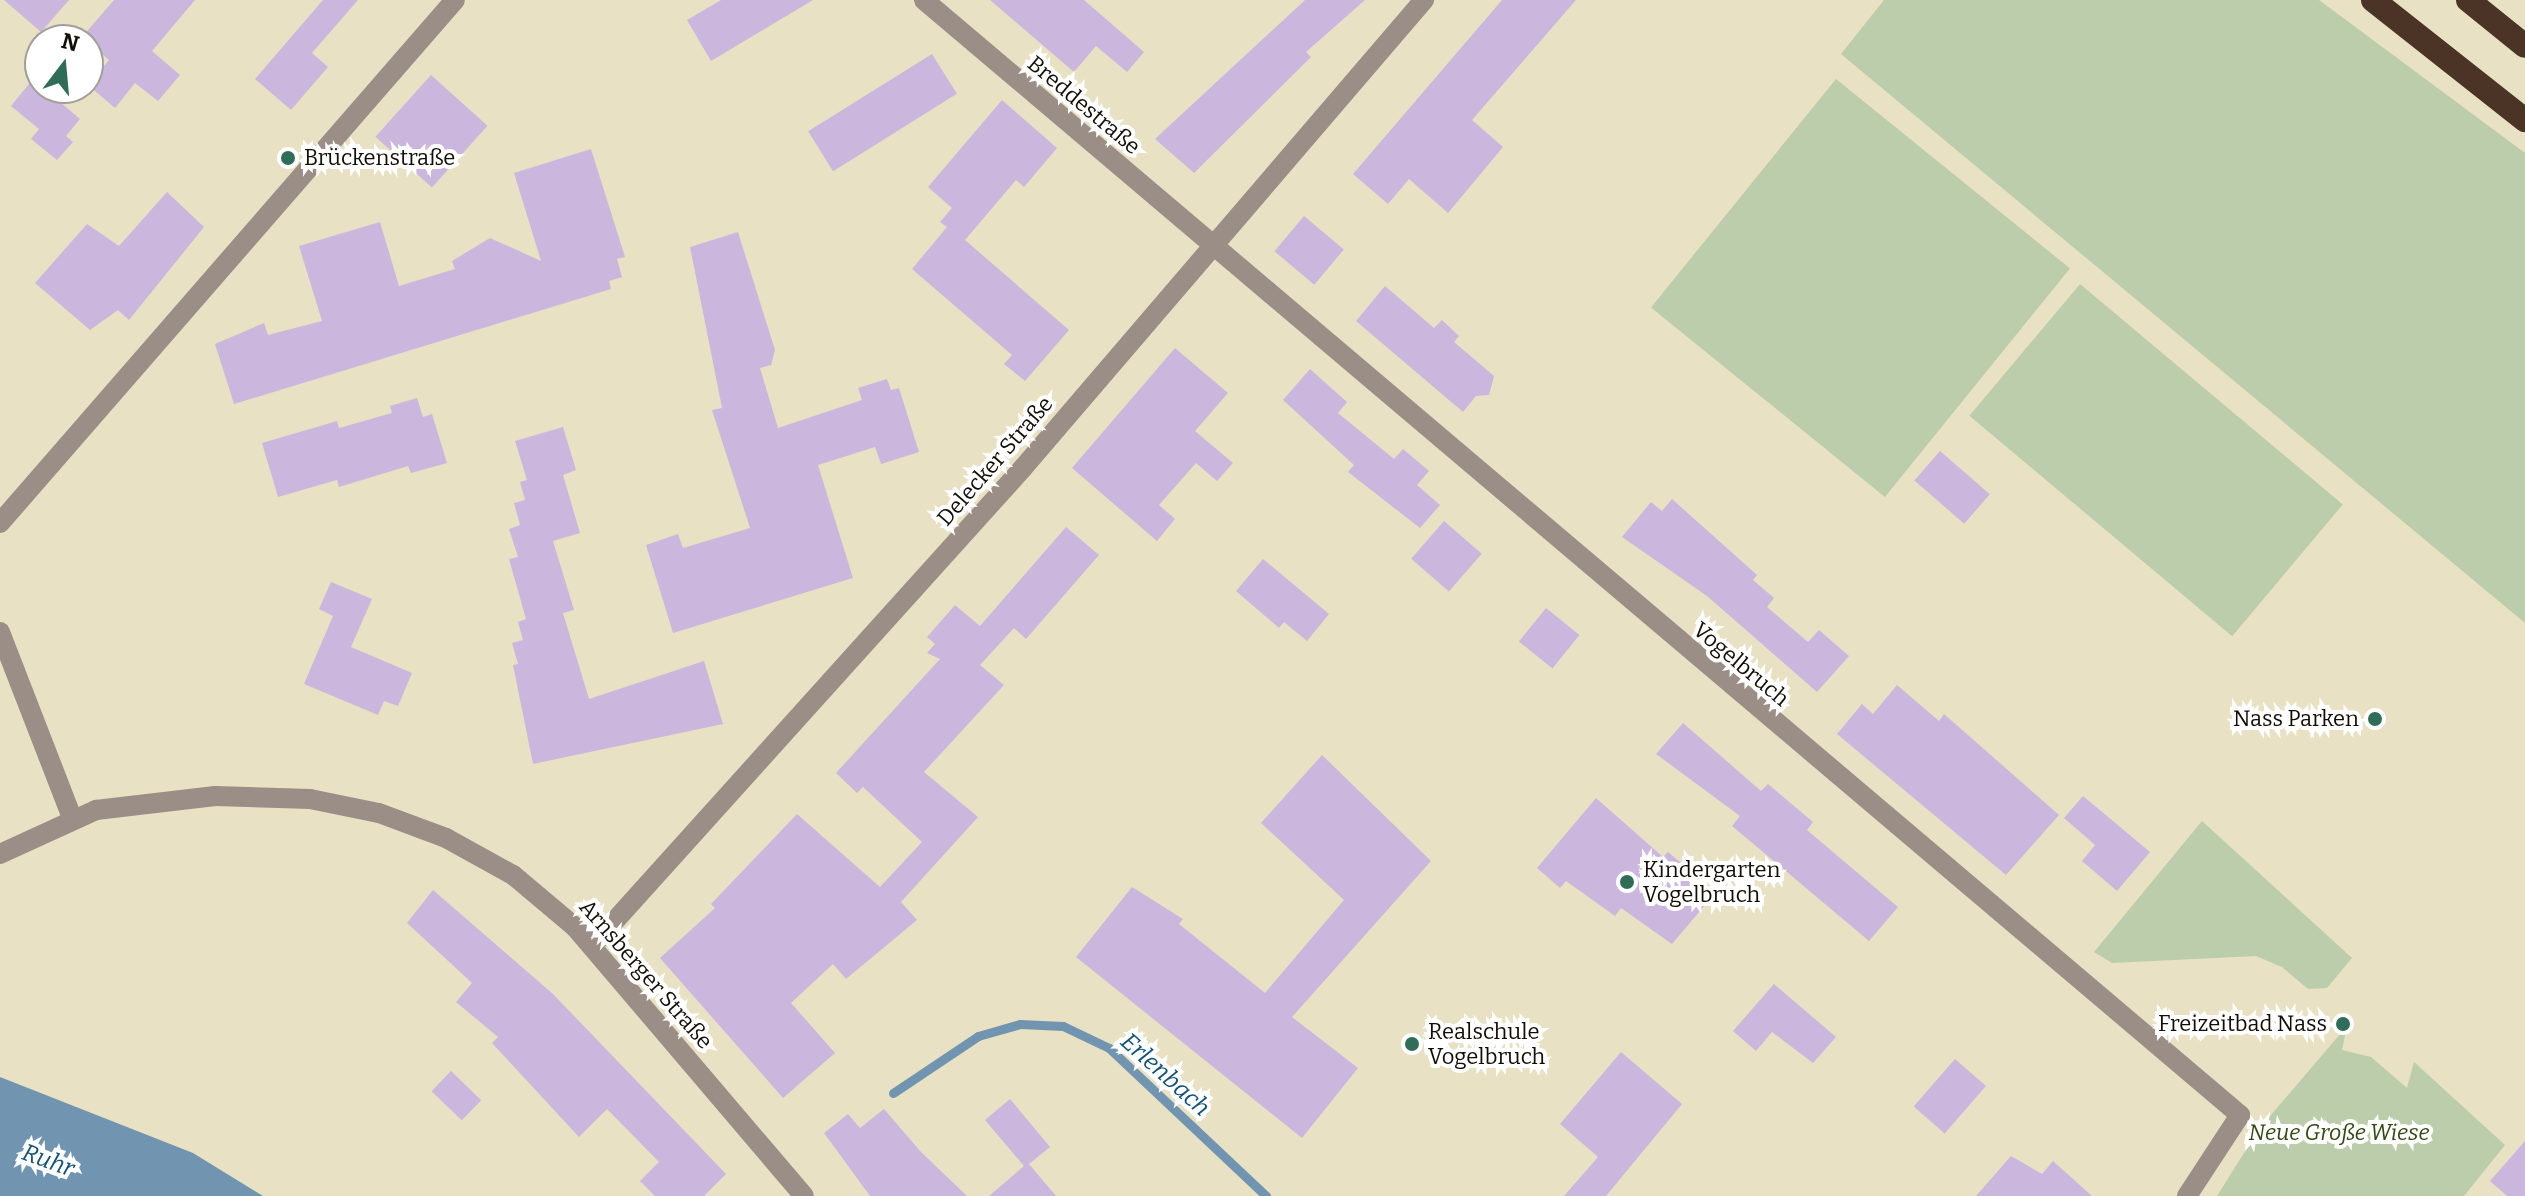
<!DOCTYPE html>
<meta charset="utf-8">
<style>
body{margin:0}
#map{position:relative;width:2525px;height:1196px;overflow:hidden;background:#e8e1c3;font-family:Bitter,serif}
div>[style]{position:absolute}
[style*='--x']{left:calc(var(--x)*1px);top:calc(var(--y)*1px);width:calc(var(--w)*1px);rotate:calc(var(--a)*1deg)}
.green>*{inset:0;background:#bbcdaa;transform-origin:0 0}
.water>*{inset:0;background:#7195b0}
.stream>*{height:9px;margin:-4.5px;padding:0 4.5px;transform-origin:4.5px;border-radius:4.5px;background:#7195b0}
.building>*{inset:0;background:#cbb7de;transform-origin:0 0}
.minor>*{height:20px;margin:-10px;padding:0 10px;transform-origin:10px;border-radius:10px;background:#9a8e87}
.tertiary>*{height:20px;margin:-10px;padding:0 10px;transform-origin:10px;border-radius:10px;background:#9a8e87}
.motorway>*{height:24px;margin:-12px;padding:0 12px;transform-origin:12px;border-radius:12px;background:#4b3426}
.dots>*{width:22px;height:22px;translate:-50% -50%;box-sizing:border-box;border:4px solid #fff;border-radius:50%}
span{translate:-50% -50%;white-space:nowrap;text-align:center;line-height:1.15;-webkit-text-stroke:8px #fff;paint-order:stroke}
.street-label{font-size:22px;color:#110e05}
.poi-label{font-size:22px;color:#110e05}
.left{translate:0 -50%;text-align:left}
.right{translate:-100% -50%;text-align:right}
.park-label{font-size:22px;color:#324a12;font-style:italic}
.water-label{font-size:24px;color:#125277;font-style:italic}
.north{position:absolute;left:24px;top:24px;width:80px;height:80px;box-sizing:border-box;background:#fff;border:2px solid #a09f9b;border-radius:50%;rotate:16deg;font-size:22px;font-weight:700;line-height:32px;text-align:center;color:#110e05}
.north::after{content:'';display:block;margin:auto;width:28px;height:36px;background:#306d59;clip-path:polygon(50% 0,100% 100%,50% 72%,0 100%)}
</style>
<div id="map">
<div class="green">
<i style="clip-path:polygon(1884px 0,2319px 0,2525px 153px,2525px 623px,1841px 54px)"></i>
<i style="left:1836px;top:79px;width:301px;height:294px;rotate:39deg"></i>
<i style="left:2080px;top:284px;width:343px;height:172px;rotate:40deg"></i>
<i style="clip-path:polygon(2202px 821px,2352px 958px,2327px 988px,2308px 989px,2282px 967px,2256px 956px,2112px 963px,2094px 952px)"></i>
<i style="clip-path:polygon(2347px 1026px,2342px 1050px,2371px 1057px,2407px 1088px,2414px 1062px,2505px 1145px,2464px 1196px,2217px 1196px,2259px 1129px)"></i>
</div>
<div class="water">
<i style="clip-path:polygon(0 1077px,193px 1153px,263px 1196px,0 1196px)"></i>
</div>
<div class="stream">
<i style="--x:893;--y:1093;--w:102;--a:-33.8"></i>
<i style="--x:978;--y:1036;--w:44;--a:-15.9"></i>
<i style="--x:1020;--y:1024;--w:43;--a:2.7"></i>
<i style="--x:1063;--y:1026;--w:51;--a:25.6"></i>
<i style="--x:1109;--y:1048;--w:216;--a:43.3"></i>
</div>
<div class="building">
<i style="clip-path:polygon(4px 0,69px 0,41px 32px)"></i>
<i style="clip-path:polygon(114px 0,195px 0,152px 51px,180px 75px,158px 101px,135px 83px,115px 108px,88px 85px,109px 60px,82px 37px)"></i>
<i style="clip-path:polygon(323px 0,358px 0,312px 53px,328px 67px,291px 110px,255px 79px)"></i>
<i style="clip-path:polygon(721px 0,813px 0,711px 61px,687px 20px)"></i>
<i style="clip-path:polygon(990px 0,1084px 0,1144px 52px,1127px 72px,1096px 46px,1074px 72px)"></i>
<i style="clip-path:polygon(1305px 0,1365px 0,1306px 52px,1311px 57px,1194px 173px,1155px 139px)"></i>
<i style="clip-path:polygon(1502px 0,1576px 0,1472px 120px,1503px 147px,1448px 213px,1409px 179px,1388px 204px,1353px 174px)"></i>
<i style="left:932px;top:54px;width:47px;height:146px;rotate:58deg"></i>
<i style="left:431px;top:75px;width:76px;height:83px;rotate:42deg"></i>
<i style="clip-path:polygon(33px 79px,80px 119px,66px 136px,73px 142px,57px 160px,31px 139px,39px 129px,11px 106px)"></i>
<i style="clip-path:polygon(1002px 100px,1057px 148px,1024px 187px,1016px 180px,965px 240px,1069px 330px,1025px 381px,1004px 364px,1012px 355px,912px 269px,947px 227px,940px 222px,952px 208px,928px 187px)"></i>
<i style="clip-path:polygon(591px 149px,625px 257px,617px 259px,622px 277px,609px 281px,611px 289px,234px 404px,215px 344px,264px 323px,268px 335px,322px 321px,299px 246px,380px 222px,399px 286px,455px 269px,452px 261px,490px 238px,541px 261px,514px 173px)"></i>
<i style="clip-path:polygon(167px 192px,204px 227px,129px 320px,118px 310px,90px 330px,35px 283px,87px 224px,119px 246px)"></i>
<i style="left:1304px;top:216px;width:52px;height:46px;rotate:40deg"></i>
<i style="clip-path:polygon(738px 232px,775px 350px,771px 365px,760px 368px,778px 428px,862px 400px,858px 388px,887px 379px,891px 390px,899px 388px,919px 452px,881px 464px,875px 447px,818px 465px,853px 578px,673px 633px,646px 545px,678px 534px,683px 548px,750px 528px,712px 410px,722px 408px,690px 247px)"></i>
<i style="clip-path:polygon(1385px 286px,1434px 328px,1442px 320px,1459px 336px,1454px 342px,1494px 376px,1489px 395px,1476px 396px,1463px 412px,1356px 321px)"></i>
<i style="clip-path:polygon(1175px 348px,1228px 393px,1195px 431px,1233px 463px,1217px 481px,1196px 463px,1159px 505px,1175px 519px,1157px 541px,1072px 468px)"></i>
<i style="clip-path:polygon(1310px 369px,1347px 402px,1338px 413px,1394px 459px,1403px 449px,1429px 471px,1417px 485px,1440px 505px,1420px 528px,1348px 472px,1354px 465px,1283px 400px)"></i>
<i style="clip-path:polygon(417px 398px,423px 417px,432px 414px,447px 463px,411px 473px,408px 466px,339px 487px,337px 480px,278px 497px,262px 443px,337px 421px,339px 428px,392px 413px,390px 406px)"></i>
<i style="clip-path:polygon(563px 427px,576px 470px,563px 475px,580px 533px,553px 541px,574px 610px,563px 613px,589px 699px,704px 661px,723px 724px,533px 764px,513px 665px,518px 664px,512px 643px,523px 640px,518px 622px,526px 619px,509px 559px,518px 557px,509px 529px,520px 525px,514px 503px,525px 500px,520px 482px,527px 480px,515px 441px)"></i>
<i style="left:1940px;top:451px;width:66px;height:39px;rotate:41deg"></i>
<i style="clip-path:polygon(1672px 499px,1757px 575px,1753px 580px,1774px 598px,1767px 607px,1808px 642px,1819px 630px,1849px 656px,1817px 692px,1707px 596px,1622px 537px,1651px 502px,1662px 511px)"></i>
<i style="left:1444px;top:521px;width:50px;height:50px;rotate:41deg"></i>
<i style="clip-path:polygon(1066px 527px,1099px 555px,1026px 639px,1014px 628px,980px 665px,1004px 685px,924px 772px,978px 817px,901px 902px,917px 920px,846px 979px,833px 964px,791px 1003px,835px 1053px,783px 1098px,660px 958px,715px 908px,711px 904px,797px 814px,880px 887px,922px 842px,863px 787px,857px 793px,836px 773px,940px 659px,927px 653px,935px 644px,927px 637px,955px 605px,980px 626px)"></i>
<i style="clip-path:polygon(1263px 559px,1329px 614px,1307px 641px,1284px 622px,1279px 628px,1236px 591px)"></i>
<i style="clip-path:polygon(331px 582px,372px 599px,351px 647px,412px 673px,398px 706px,384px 701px,378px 715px,304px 684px,333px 616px,319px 609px)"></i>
<i style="left:1546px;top:608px;width:43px;height:43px;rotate:39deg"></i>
<i style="clip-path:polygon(1897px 685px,1939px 721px,1944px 714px,2059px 815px,2006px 875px,1837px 734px,1862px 704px,1873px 714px)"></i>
<i style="clip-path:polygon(1683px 723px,1761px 791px,1768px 784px,1813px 822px,1807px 830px,1898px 907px,1869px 941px,1732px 826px,1740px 816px,1656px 754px)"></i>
<i style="clip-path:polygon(1322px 755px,1431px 861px,1292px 1017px,1358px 1068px,1302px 1138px,1076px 957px,1132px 887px,1183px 919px,1179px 924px,1265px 993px,1344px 900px,1261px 823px)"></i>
<i style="clip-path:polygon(2083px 796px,2150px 852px,2117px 891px,2082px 861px,2095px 845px,2064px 818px)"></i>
<i style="clip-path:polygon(1596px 798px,1663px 857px,1668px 852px,1716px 892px,1672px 944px,1621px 908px,1615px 916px,1566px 881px,1560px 888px,1537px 868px)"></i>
<i style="clip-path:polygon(433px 890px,553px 994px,726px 1174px,704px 1196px,655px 1196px,640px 1181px,659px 1162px,607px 1109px,579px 1137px,492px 1043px,498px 1037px,456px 1002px,472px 983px,407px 923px)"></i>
<i style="clip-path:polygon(1774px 984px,1836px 1037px,1813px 1063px,1772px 1032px,1756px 1051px,1733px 1031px)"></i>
<i style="clip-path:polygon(1621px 1052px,1682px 1104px,1606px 1196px,1564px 1196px,1598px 1157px,1560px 1124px)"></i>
<i style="left:1955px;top:1059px;width:41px;height:63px;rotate:41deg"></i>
<i style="left:451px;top:1071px;width:42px;height:28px;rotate:44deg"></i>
<i style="clip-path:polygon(1010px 1099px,1050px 1147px,1029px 1164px,1056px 1196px,989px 1196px,1024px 1166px,985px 1120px)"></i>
<i style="clip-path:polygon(884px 1109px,921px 1152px,967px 1196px,870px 1196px,824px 1133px,848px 1114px,860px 1128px)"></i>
<i style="clip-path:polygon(2525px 1141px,2525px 1196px,2507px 1196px,2490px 1181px)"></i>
<i style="clip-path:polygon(2011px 1156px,2042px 1174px,2053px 1161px,2092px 1196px,1976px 1196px)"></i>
</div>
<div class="minor">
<i style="--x:924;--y:0;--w:1725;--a:40.27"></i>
<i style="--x:2240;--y:1115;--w:97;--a:123.2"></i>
<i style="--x:0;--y:523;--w:693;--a:-48.98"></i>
<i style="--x:0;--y:632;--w:199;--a:68.8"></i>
<i style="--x:593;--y:945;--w:641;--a:-47.97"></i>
<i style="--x:1022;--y:469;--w:618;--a:-49.4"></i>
</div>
<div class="tertiary">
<i style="--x:0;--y:854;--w:106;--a:-24.6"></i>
<i style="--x:96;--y:810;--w:120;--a:-6.7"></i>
<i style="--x:215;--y:796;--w:95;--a:1.8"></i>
<i style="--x:310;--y:799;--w:70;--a:11.5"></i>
<i style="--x:379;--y:813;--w:72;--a:20.5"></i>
<i style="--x:446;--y:838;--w:77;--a:28.9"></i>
<i style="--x:513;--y:875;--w:81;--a:40"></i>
<i style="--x:575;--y:927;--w:353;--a:49.6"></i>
</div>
<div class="motorway">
<i style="--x:2373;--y:0;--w:194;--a:38.3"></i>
<i style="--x:2468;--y:0;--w:73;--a:38.9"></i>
</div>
<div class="dots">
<i style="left:288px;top:158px;background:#306d59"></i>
<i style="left:2375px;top:719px;background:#306d59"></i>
<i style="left:1627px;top:882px;background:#306d59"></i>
<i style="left:2343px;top:1024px;background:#306d59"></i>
<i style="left:1412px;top:1044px;background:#306d59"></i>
</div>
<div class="street-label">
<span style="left:1084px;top:105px;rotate:40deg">Breddestraße</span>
<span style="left:995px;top:461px;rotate:-49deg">Delecker Straße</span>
<span style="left:1741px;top:664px;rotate:40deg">Vogelbruch</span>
<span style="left:646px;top:974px;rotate:49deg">Arnsberger Straße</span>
</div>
<div class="poi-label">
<span class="left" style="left:304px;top:158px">Brückenstraße</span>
<span class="right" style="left:2359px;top:719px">Nass Parken</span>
<span class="left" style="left:1643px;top:882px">Kindergarten<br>Vogelbruch</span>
<span class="right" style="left:2327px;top:1024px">Freizeitbad Nass</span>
<span class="left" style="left:1428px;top:1044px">Realschule<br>Vogelbruch</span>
</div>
<div class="park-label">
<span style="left:2339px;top:1133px">Neue Große Wiese</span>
</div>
<div class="water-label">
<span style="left:1165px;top:1075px;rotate:42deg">Erlenbach</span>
<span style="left:48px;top:1161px;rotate:20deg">Ruhr</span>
</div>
<div class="north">N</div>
</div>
